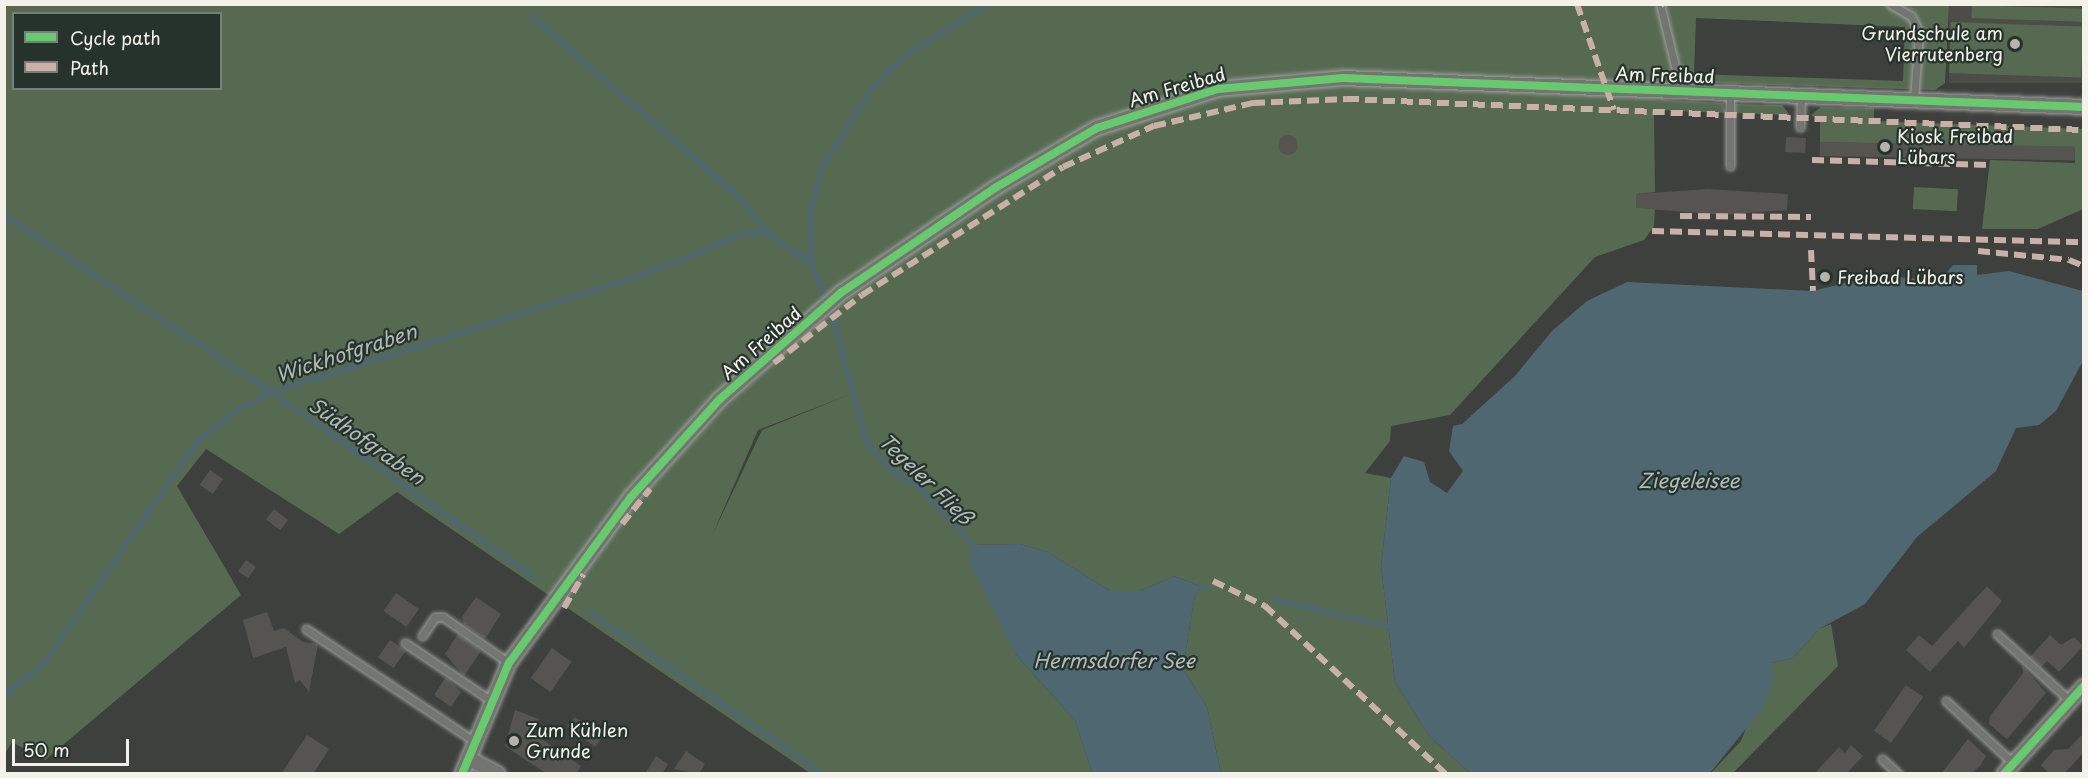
<!DOCTYPE html>
<meta charset="utf-8">
<style>
body{margin:0}
#map{position:relative;width:2088px;height:778px;overflow:hidden;background:#3d403c;font-family:"Playpen Sans",sans-serif}
div>[style]{position:absolute}
[style*='--x']{left:calc(var(--x)*1px);top:calc(var(--y)*1px);width:calc(var(--w)*1px);rotate:calc(var(--a)*1deg)}
.built>*{inset:0;background:#4c4d47;transform-origin:0 0}
.green>*{inset:0;background:#566a52;transform-origin:0 0}
.water>*{inset:0;background:#4f6771}
.stream>*{height:4.5px;margin:-2.25px;padding:0 2.25px;transform-origin:2.25px;border-radius:2.25px;background:#4f6771}
.building>*{inset:0;background:#555451;transform-origin:0 0}
.round{border-radius:50%}
.roads{filter:drop-shadow(0 0 2px #9fa09d) drop-shadow(0 0 2px #9fa09d)}
.lane>*{height:7px;margin:-3.5px;padding:0 3.5px;transform-origin:3.5px;border-radius:3.5px;background:#737570}
.street>*{height:14px;margin:-7px;padding:0 7px;transform-origin:7px;border-radius:7px;background:#737570}
.quiet>*{height:6px;margin-top:-3px;transform-origin:0;background:repeating-linear-gradient(90deg,#cab0a6 0 12px,transparent 0 18px)}
.cycleway>*{height:8px;margin:-4px;padding:0 4px;transform-origin:4px;border-radius:4px;background:#67ca6e}
.dots>*{width:16px;height:16px;translate:-50% -50%;box-sizing:border-box;border:3px solid #26332d;border-radius:50%}
span{translate:-50% -50%;white-space:nowrap;text-align:center;line-height:1.15;-webkit-text-stroke:4.5px #26332d;paint-order:stroke}
.poi-label{font-size:18px;color:#f4f1e8}
.right{translate:-100% -50%;text-align:right}
.left{translate:0 -50%;text-align:left}
.street-label{font-size:18px;color:#f4f1e8}
.water-label{font-size:20px;color:#b3bbba;font-style:italic}
.frame{position:absolute;inset:0;border:6px solid #f4f1e8;pointer-events:none}
.legend{position:absolute;left:12px;top:12px;width:210px;height:78px;box-sizing:border-box;background:#26332d;border:2px solid #787f78;margin:0;padding:8px 10px;list-style:none;font-size:18px;color:#f4f1e8}
.legend li{display:flex;align-items:center;gap:12px;height:30px}
.legend b{width:30px;border:2px solid #787f78}
.scale{position:absolute;left:12px;top:739px;width:117px;height:27px;box-sizing:border-box;border:3px solid #f4f1e8;border-top:0;padding-left:8px;font-size:18px;line-height:21px;white-space:nowrap;color:#f4f1e8;-webkit-text-stroke:4px #26332d;paint-order:stroke}
</style>
<div id="map">
<div class="built">
<i style="left:1949px;top:5px;width:134px;height:78px"></i>
</div>
<div class="green">
<i style="clip-path:polygon(evenodd,5px 5px,1949px 5px,1945px 83px,1935px 90px,1680px 82px,1664px 100px,1723px 103px,1726px 113px,1654px 110px,1655px 192px,1636px 194px,1636px 208px,1655px 208px,1654px 226px,1644px 240px,1595px 257px,1450px 415px,1391px 426px,1390px 441px,1365px 473px,1391px 478px,1381px 566px,1395px 682px,1429px 736px,1470px 773px,1221px 773px,1207px 707px,1183px 669px,1195px 594px,1202px 587px,1174px 576px,1140px 591px,1110px 591px,1048px 552px,1020px 544px,973px 545px,1016px 655px,1075px 720px,1092px 773px,810px 773px,397px 492px,339px 534px,206px 449px,177px 486px,241px 595px,45px 760px,12px 742px,5px 753px,5px 5px,14px 14px,220px 14px,220px 88px,14px 88px,14px 14px,5px 5px,1696px 18px,1905px 27px,1903px 81px,1694px 74px,1696px 18px,5px 5px,856px 392px,762px 430px,711px 538px,758px 430px,856px 392px)"></i>
<i style="left:1972px;top:5px;width:111px;height:13px;rotate:2deg"></i>
<i style="left:1951px;top:22px;width:132px;height:51px;rotate:2deg"></i>
<i style="clip-path:polygon(1735px 104px,1782px 105px,1790px 115px,1733px 113px)"></i>
<i style="clip-path:polygon(1821px 107px,1874px 108px,1874px 121px,2083px 129px,2083px 209px,2038px 229px,1982px 229px,1990px 160px,2075px 163px,2075px 148px,1820px 142px,1820px 121px,1811px 115px)"></i>
<i style="left:1914px;top:187px;width:44px;height:22px;rotate:3deg"></i>
<i style="clip-path:polygon(1831px 624px,1838px 666px,1733px 773px,1710px 774px,1741px 741px,1772px 663px,1793px 658px,1819px 629px)"></i>
</div>
<div class="water">
<i style="clip-path:polygon(1953px 265px,1977px 265px,1977px 275px,2009px 271px,2083px 291px,2083px 361px,2056px 411px,2039px 425px,2016px 428px,1996px 471px,1917px 537px,1865px 604px,1819px 629px,1793px 658px,1772px 663px,1773px 678px,1762px 709px,1710px 773px,1470px 773px,1429px 736px,1395px 682px,1381px 566px,1391px 478px,1404px 456px,1424px 462px,1430px 482px,1447px 493px,1463px 471px,1449px 451px,1453px 426px,1462px 424px,1515px 376px,1552px 331px,1587px 301px,1627px 282px,1813px 291px,1877px 275px,1940px 281px)"></i>
<i style="clip-path:polygon(1020px 544px,1048px 552px,1110px 591px,1140px 591px,1174px 576px,1202px 587px,1195px 595px,1183px 669px,1207px 707px,1221px 773px,1092px 773px,1075px 720px,1016px 655px,970px 563px,972px 545px)"></i>
</div>
<div class="stream">
<i style="--x:532;--y:16;--w:280;--a:41.1"></i>
<i style="--x:743;--y:200;--w:40;--a:53"></i>
<i style="--x:4;--y:215;--w:321;--a:33.4"></i>
<i style="--x:272;--y:392;--w:317;--a:35.2"></i>
<i style="--x:976;--y:549;--w:80;--a:-132.5"></i>
<i style="--x:922;--y:490;--w:40;--a:-147.1"></i>
<i style="--x:888;--y:468;--w:34;--a:-130"></i>
<i style="--x:866;--y:442;--w:124;--a:-104.9"></i>
<i style="--x:834;--y:322;--w:63;--a:-111.3"></i>
<i style="--x:811;--y:263;--w:51;--a:-91.1"></i>
<i style="--x:810;--y:212;--w:45;--a:-76"></i>
<i style="--x:821;--y:168;--w:96;--a:-57.8"></i>
<i style="--x:872;--y:87;--w:51;--a:-43.4"></i>
<i style="--x:909;--y:52;--w:92;--a:-31.3"></i>
<i style="--x:1202;--y:587;--w:4;--a:14"></i>
<i style="--x:1274;--y:599;--w:121;--a:13.3"></i>
<i style="--x:590;--y:612;--w:285;--a:34.7"></i>
<i style="--x:4;--y:695;--w:50;--a:-38.5"></i>
<i style="--x:43;--y:664;--w:270;--a:-55.4"></i>
<i style="--x:196;--y:442;--w:53;--a:-38.2"></i>
<i style="--x:238;--y:409;--w:38;--a:-27"></i>
<i style="--x:272;--y:392;--w:389;--a:-17.6"></i>
<i style="--x:643;--y:274;--w:110;--a:-21.9"></i>
<i style="--x:745;--y:233;--w:22;--a:-3"></i>
<i style="--x:767;--y:232;--w:54;--a:35.2"></i>
</div>
<div class="building">
<i class="round" style="left:1278px;top:135px;width:20px;height:20px"></i>
<i style="left:1786px;top:137px;width:20px;height:15px;rotate:3deg"></i>
<i style="left:1820px;top:142px;width:255px;height:14px;rotate:1deg"></i>
<i style="clip-path:polygon(1708px 189px,1788px 194px,1787px 210px,1724px 215px,1636px 208px,1636px 194px)"></i>
<i style="left:210px;top:470px;width:16px;height:18px;rotate:35deg"></i>
<i style="left:274px;top:509px;width:18px;height:13px;rotate:38deg"></i>
<i style="left:246px;top:560px;width:12px;height:14px;rotate:35deg"></i>
<i style="clip-path:polygon(1987px 586px,2002px 601px,1964px 648px,1958px 641px,1930px 672px,1906px 650px,1919px 635px,1932px 646px)"></i>
<i style="left:396px;top:593px;width:28px;height:22px;rotate:35deg"></i>
<i style="clip-path:polygon(476px 597px,501px 614px,485px 639px,464px 625px,462px 617px)"></i>
<i style="clip-path:polygon(267px 612px,274px 631px,284px 628px,303px 642px,318px 644px,309px 692px,300px 680px,295px 683px,286px 647px,253px 658px,243px 620px)"></i>
<i style="clip-path:polygon(458px 634px,481px 651px,464px 676px,445px 654px)"></i>
<i style="clip-path:polygon(2050px 635px,2061px 645px,2074px 637px,2083px 646px,2059px 672px,2047px 661px,2041px 667px,2030px 657px)"></i>
<i style="left:390px;top:640px;width:19px;height:21px;rotate:35deg"></i>
<i style="left:552px;top:648px;width:24px;height:37px;rotate:35deg"></i>
<i style="clip-path:polygon(2022px 665px,2046px 693px,2007px 739px,1989px 724px,1990px 716px,2023px 673px)"></i>
<i style="clip-path:polygon(446px 677px,461px 692px,451px 707px,434px 695px)"></i>
<i style="left:1906px;top:685px;width:21px;height:56px;rotate:35deg"></i>
<i style="clip-path:polygon(515px 710px,539px 719px,533px 733px,581px 766px,576px 774px,547px 774px,505px 746px)"></i>
<i style="clip-path:polygon(575px 717px,603px 736px,595px 747px,567px 726px)"></i>
<i style="clip-path:polygon(2084px 733px,2084px 752px,2064px 774px,2050px 774px,2041px 765px,2054px 750px,2068px 749px)"></i>
<i style="clip-path:polygon(307px 735px,329px 749px,313px 774px,281px 774px)"></i>
<i style="clip-path:polygon(1968px 739px,1986px 756px,1980px 766px,1970px 774px,1941px 774px)"></i>
<i style="clip-path:polygon(1851px 745px,1863px 756px,1846px 774px,1814px 774px,1839px 747px,1845px 753px)"></i>
<i style="clip-path:polygon(686px 751px,705px 764px,699px 774px,674px 769px)"></i>
<i style="clip-path:polygon(656px 756px,668px 764px,662px 774px,645px 774px)"></i>
</div>
<div class="roads">
<div class="lane">
<i style="--x:1660;--y:4;--w:68;--a:76.4"></i>
<i style="--x:1676;--y:70;--w:21;--a:90"></i>
<i style="--x:1890;--y:4;--w:24;--a:30"></i>
<i style="--x:1911;--y:16;--w:18;--a:63"></i>
<i style="--x:1919;--y:32;--w:68;--a:94.2"></i>
<i style="--x:1800;--y:127;--w:32;--a:-88"></i>
<i style="--x:1730;--y:166;--w:73;--a:-90"></i>
<i style="--x:306;--y:629;--w:202;--a:33.7"></i>
<i style="--x:1997;--y:634;--w:99;--a:42.5"></i>
<i style="--x:422;--y:636;--w:23;--a:-56"></i>
<i style="--x:435;--y:617;--w:8;--a:0"></i>
<i style="--x:443;--y:617;--w:80;--a:34.9"></i>
<i style="--x:405;--y:643;--w:102;--a:33.8"></i>
<i style="--x:1946;--y:701;--w:91;--a:42.8"></i>
<i style="--x:1882;--y:759;--w:22;--a:43"></i>
</div>
<div class="street">
<i style="--x:468;--y:758;--w:34;--a:28"></i>
<i style="--x:462;--y:774;--w:121;--a:-67.1"></i>
<i style="--x:509;--y:663;--w:206;--a:-53.7"></i>
<i style="--x:631;--y:497;--w:132;--a:-47.8"></i>
<i style="--x:720;--y:399;--w:162;--a:-41.3"></i>
<i style="--x:842;--y:292;--w:185;--a:-34.2"></i>
<i style="--x:995;--y:188;--w:118;--a:-30.5"></i>
<i style="--x:1097;--y:128;--w:127;--a:-17.9"></i>
<i style="--x:1218;--y:89;--w:125;--a:-5"></i>
<i style="--x:1343;--y:78;--w:742;--a:2.24"></i>
<i style="--x:2004;--y:774;--w:119;--a:-47.7"></i>
</div>
</div>
<div class="quiet">
<i style="--x:1577;--y:4;--w:112;--a:70.8"></i>
<i style="--x:1661;--y:5;--w:2;--a:-27"></i>
<i style="--x:1812;--y:160;--w:178;--a:1.6"></i>
<i style="--x:1680;--y:216;--w:131;--a:0.4"></i>
<i style="--x:1652;--y:231;--w:432;--a:1.5"></i>
<i style="--x:1811;--y:250;--w:41;--a:87.2"></i>
<i style="--x:1978;--y:251;--w:91;--a:5.6"></i>
<i style="--x:2069;--y:260;--w:16;--a:22"></i>
<i style="--x:774;--y:363;--w:111;--a:-37.7"></i>
<i style="--x:862;--y:295;--w:238;--a:-32.5"></i>
<i style="--x:1063;--y:167;--w:100;--a:-24.3"></i>
<i style="--x:1154;--y:126;--w:102;--a:-13.1"></i>
<i style="--x:1253;--y:103;--w:94;--a:-2.4"></i>
<i style="--x:1347;--y:99;--w:738;--a:2.41"></i>
<i style="--x:622;--y:524;--w:45;--a:-51.3"></i>
<i style="--x:1213;--y:581;--w:58;--a:25.7"></i>
<i style="--x:1265;--y:606;--w:247;--a:42.9"></i>
<i style="--x:564;--y:608;--w:39;--a:-60"></i>
</div>
<div class="cycleway">
<i style="--x:462;--y:774;--w:121;--a:-67.1"></i>
<i style="--x:509;--y:663;--w:206;--a:-53.7"></i>
<i style="--x:631;--y:497;--w:132;--a:-47.8"></i>
<i style="--x:720;--y:399;--w:162;--a:-41.3"></i>
<i style="--x:842;--y:292;--w:185;--a:-34.2"></i>
<i style="--x:995;--y:188;--w:118;--a:-30.5"></i>
<i style="--x:1097;--y:128;--w:127;--a:-17.9"></i>
<i style="--x:1218;--y:89;--w:125;--a:-5"></i>
<i style="--x:1343;--y:78;--w:742;--a:2.24"></i>
<i style="--x:2004;--y:774;--w:119;--a:-47.7"></i>
</div>
<div class="dots">
<i style="left:2015px;top:44px;background:#b4b3ac"></i>
<i style="left:1885px;top:147px;background:#b4b3ac"></i>
<i style="left:1825px;top:277px;background:#b4b3ac"></i>
<i style="left:514px;top:741px;background:#b4b3ac"></i>
</div>
<div class="poi-label">
<span class="right" style="left:2003px;top:44px">Grundschule am<br>Vierrutenberg</span>
<span class="left" style="left:1897px;top:147px">Kiosk Freibad<br>Lübars</span>
<span class="left" style="left:1837px;top:277px">Freibad Lübars</span>
<span class="left" style="left:526px;top:741px">Zum Kühlen<br>Grunde</span>
</div>
<div class="street-label">
<span style="left:1665px;top:75px;rotate:2deg">Am Freibad</span>
<span style="left:1177px;top:87px;rotate:-16deg">Am Freibad</span>
<span style="left:761px;top:343px;rotate:-41deg">Am Freibad</span>
</div>
<div class="water-label">
<span style="left:346px;top:353px;rotate:-18deg">Wickhofgraben</span>
<span style="left:367px;top:441px;rotate:35deg">Südhofgraben</span>
<span style="left:926px;top:479px;rotate:44deg">Tegeler Fließ</span>
<span style="left:1689px;top:480px">Ziegeleisee</span>
<span style="left:1114px;top:660px">Hermsdorfer See</span>
</div>
<div class="frame"></div>
<ul class="legend">
<li><b style="height:8px;background:#67ca6e"></b>Cycle path</li>
<li><b style="height:8px;background:#cab0a6"></b>Path</li>
</ul>
<div class="scale">50 m</div>
</div>
